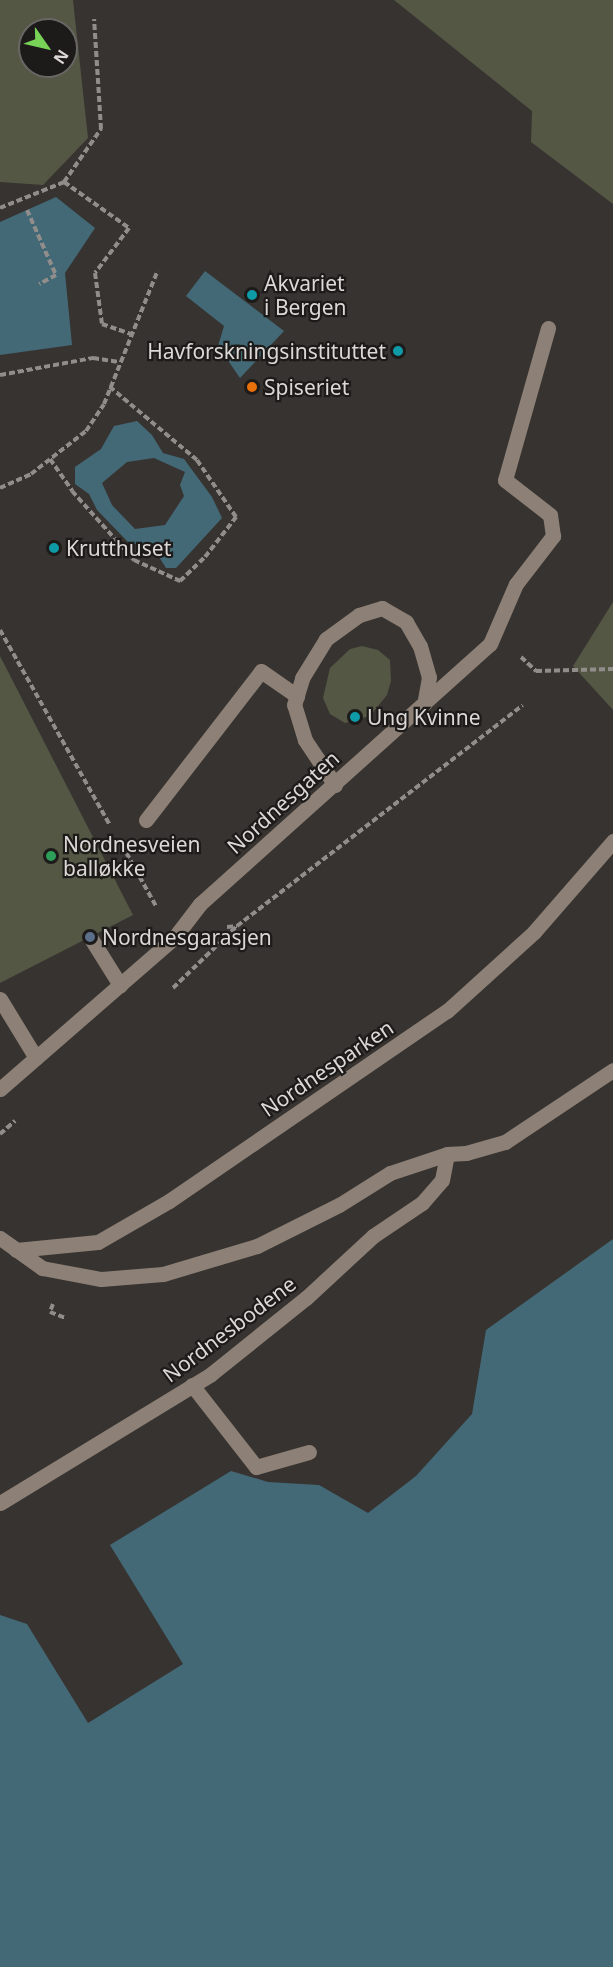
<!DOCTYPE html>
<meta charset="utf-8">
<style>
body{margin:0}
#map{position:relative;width:613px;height:1967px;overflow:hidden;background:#373330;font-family:"Noto Sans",sans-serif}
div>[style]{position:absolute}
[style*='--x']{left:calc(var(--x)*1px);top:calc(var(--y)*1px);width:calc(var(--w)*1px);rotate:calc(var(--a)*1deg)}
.green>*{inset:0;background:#545744}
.water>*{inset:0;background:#436977}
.path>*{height:4px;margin-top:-2px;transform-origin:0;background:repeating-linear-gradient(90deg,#918d8b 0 6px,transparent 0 9px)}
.minor>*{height:15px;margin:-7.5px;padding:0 7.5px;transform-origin:7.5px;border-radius:7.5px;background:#8d8076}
.dots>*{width:16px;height:16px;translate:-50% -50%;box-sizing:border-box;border:3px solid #1d1b19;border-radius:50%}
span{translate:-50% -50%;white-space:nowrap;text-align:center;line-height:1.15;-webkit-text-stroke:4.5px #1d1b19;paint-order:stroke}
.poi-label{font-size:21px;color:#dbd8d6}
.left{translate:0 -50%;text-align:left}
.right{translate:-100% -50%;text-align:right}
.street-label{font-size:21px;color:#dbd8d6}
.north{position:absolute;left:18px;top:18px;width:60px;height:60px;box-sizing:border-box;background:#1d1b19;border:2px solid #696765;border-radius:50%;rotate:124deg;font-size:16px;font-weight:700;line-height:24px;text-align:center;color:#dbd8d6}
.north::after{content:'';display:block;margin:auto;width:21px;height:27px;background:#78d258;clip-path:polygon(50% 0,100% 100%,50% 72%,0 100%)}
</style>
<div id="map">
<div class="green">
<i style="clip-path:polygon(evenodd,0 0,73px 0,88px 138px,43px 185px,0 182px,0 0,30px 30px,66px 30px,66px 66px,30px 66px,30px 30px)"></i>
<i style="clip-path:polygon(394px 0,613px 0,613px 204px,531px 142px,532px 111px)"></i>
<i style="clip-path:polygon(613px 602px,613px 710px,573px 666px)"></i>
<i style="clip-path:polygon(362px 646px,378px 650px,390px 660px,391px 681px,387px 695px,370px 716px,345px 723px,330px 714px,323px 698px,330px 668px,350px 649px)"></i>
<i style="clip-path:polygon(0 656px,133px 915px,0 983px)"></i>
</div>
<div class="water">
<i style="clip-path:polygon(56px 197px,95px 228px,65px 273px,72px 345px,0 355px,0 222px)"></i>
<i style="clip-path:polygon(205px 271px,284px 331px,240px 378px,218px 346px,224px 326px,186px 296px)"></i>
<i style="clip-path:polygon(evenodd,137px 421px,152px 435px,163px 453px,184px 459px,212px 497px,222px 518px,176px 568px,166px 568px,154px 549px,128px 542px,97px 510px,89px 494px,75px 484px,75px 467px,101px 449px,114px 426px,137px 421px,154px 458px,185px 472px,180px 485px,184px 496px,165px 525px,135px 529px,112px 505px,102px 483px,127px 462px,154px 458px)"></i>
<i style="clip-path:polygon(613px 1239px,613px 1967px,0 1967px,0 1615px,27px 1624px,88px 1723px,183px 1664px,110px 1545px,231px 1471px,268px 1482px,319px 1485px,368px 1513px,416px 1476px,472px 1414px,486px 1330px)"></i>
</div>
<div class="path">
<i style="--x:64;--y:182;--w:80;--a:35.3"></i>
<i style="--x:129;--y:228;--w:56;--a:127.1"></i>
<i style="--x:95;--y:273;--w:51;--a:82.2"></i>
<i style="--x:102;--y:324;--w:31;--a:19"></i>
<i style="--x:0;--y:208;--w:69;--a:-22.1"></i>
<i style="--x:64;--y:182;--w:65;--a:-55.1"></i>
<i style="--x:101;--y:129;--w:110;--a:-93.6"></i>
<i style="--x:27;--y:210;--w:71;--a:66"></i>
<i style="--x:56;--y:275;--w:19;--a:152"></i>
<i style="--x:0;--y:375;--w:95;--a:-10.4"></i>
<i style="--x:93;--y:358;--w:26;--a:9"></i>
<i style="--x:50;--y:459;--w:39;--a:55"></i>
<i style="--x:72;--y:491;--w:93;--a:48.1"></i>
<i style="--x:134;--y:560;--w:51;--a:24.5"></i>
<i style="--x:180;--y:581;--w:35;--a:-44"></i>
<i style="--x:205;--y:557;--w:51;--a:-52.2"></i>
<i style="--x:236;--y:517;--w:69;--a:-124.4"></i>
<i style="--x:197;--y:460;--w:114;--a:-140"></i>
<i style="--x:0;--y:488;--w:34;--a:-24"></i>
<i style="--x:31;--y:474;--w:70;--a:-38"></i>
<i style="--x:86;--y:431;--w:32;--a:-56"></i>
<i style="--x:104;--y:404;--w:144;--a:-68.1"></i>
<i style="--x:0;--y:630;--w:224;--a:60.6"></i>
<i style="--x:521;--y:657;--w:21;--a:43"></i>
<i style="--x:536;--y:671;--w:77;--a:-1.5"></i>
<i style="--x:122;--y:845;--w:70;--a:60.9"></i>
<i style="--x:227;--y:927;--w:10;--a:-6"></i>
<i style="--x:237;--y:926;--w:361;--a:-37.7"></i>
<i style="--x:173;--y:988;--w:88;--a:-44.1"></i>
<i style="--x:0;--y:1134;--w:20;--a:-41"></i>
<i style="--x:53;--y:1304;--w:9;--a:111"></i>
<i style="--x:50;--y:1312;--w:17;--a:21"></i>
</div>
<div class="minor">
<i style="--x:335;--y:785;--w:54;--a:-123.7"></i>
<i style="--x:305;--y:740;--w:37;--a:-107"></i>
<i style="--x:294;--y:705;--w:28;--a:-73"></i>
<i style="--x:302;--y:678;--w:46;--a:-58.4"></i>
<i style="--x:326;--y:639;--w:41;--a:-36"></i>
<i style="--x:359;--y:615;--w:24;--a:-17"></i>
<i style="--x:382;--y:608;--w:28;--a:30"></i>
<i style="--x:406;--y:622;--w:28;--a:60"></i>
<i style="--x:420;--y:646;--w:32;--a:74"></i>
<i style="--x:429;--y:677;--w:27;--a:100"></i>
<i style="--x:146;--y:820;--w:188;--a:-52.3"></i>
<i style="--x:261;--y:671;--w:44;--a:34.8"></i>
<i style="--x:90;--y:937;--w:57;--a:58"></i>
<i style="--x:0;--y:999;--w:69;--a:58.6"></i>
<i style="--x:0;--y:1089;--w:230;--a:-41"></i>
<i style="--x:174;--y:938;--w:43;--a:-52.6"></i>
<i style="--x:200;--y:904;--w:389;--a:-41.9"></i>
<i style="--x:490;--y:644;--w:65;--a:-66.6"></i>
<i style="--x:516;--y:584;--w:61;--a:-52.4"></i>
<i style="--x:553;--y:536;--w:21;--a:-98"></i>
<i style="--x:550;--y:515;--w:57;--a:-142.1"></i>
<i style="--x:505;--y:480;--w:158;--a:-74.2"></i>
<i style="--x:0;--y:1238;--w:52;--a:35.5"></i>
<i style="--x:42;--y:1268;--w:60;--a:10.6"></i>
<i style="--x:101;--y:1279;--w:62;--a:-4.6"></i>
<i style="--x:163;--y:1274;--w:98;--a:-16.6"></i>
<i style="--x:257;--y:1246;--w:92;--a:-26.6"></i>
<i style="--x:339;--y:1205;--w:60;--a:-32.1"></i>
<i style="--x:390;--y:1173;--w:60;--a:-18.4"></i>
<i style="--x:447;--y:1154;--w:19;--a:-3"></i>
<i style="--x:466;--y:1153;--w:41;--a:-15.8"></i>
<i style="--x:505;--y:1142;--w:130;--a:-33.7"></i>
<i style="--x:16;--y:1250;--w:82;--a:-5.6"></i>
<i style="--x:98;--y:1242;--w:82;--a:-30"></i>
<i style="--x:169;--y:1201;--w:337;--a:-34.4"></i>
<i style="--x:447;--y:1011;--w:118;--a:-42.2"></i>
<i style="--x:534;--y:932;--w:121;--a:-49"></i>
<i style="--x:192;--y:1385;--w:104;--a:52"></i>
<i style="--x:256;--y:1467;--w:55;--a:-15.8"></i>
<i style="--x:0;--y:1503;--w:247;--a:-31.4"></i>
<i style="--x:211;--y:1374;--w:122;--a:-38.7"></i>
<i style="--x:306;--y:1298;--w:91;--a:-42.8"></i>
<i style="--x:373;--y:1236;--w:59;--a:-34"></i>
<i style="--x:422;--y:1203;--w:30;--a:-49"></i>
<i style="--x:442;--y:1180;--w:26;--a:-79"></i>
</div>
<div class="dots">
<i style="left:252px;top:295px;background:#0f9aa8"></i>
<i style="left:398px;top:351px;background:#0f9aa8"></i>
<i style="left:252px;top:387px;background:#e8710a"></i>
<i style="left:54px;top:548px;background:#0f9aa8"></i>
<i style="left:355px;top:717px;background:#0f9aa8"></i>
<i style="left:51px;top:856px;background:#2e9e5b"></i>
<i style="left:90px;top:937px;background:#5c6f8a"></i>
</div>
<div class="poi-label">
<span class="left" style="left:264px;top:295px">Akvariet<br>i Bergen</span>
<span class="right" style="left:386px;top:351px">Havforskningsinstituttet</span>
<span class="left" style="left:264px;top:387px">Spiseriet</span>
<span class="left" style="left:66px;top:548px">Krutthuset</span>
<span class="left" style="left:367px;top:717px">Ung Kvinne</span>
<span class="left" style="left:63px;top:856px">Nordnesveien<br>balløkke</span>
<span class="left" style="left:102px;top:937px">Nordnesgarasjen</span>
</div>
<div class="street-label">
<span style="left:283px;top:802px;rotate:-42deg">Nordnesgaten</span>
<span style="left:327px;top:1068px;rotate:-34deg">Nordnesparken</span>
<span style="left:229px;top:1329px;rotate:-37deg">Nordnesbodene</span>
</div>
<div class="north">N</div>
</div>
